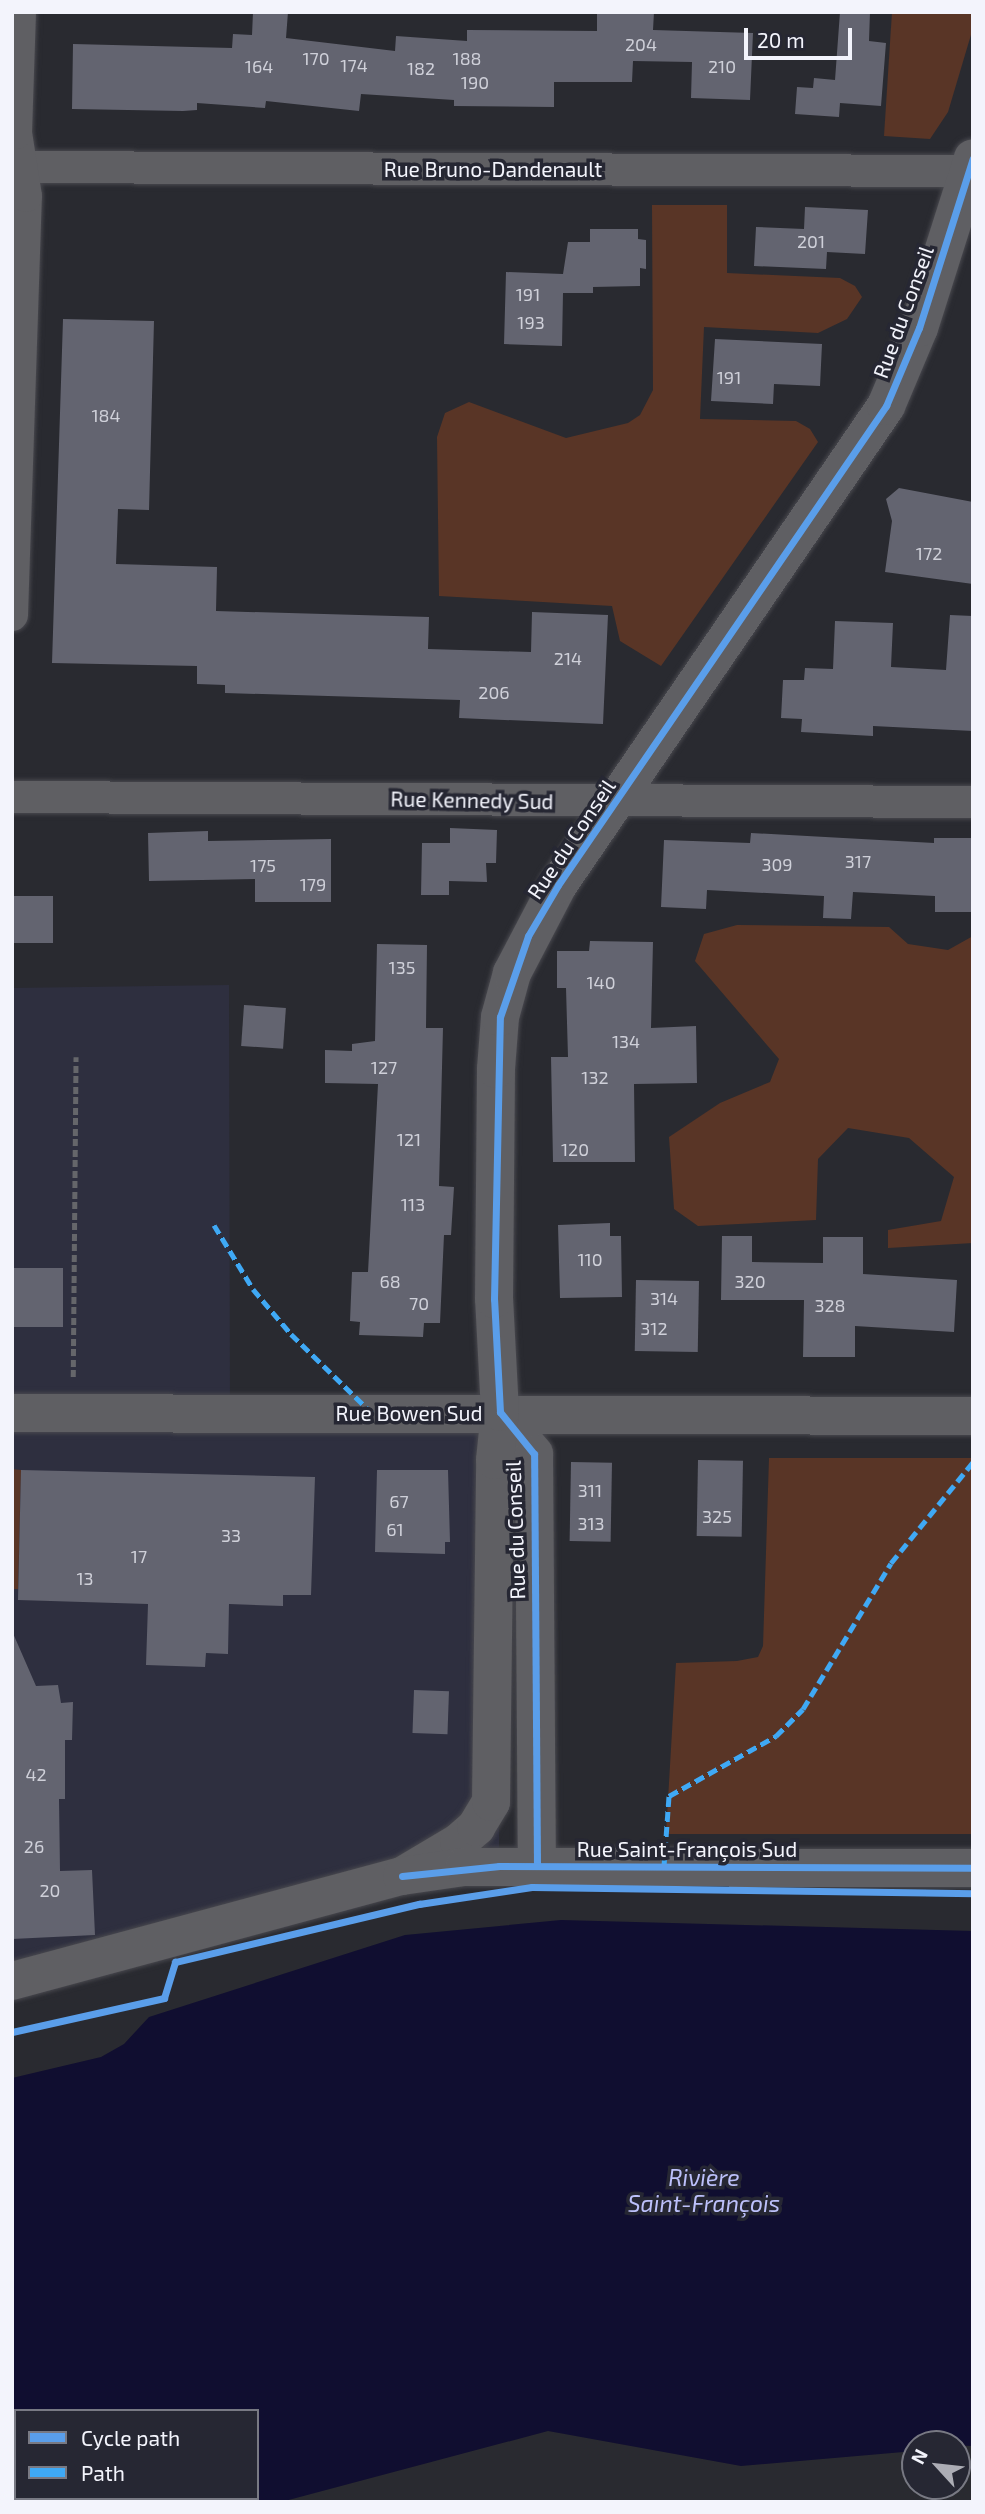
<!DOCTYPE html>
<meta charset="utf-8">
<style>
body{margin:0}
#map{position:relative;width:985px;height:2514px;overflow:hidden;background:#292a30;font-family:"Exo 2",sans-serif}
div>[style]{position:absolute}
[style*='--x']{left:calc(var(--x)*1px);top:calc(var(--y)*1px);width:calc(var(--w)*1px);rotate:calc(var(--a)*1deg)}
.built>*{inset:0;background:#2e2f3f}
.green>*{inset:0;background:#593526}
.water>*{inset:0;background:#100e30}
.building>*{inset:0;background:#636470;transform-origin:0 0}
.path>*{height:4.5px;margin-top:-2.25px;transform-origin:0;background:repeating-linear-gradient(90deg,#65666a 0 7px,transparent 0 10.5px)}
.roads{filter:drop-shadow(0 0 2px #48484e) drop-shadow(0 0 2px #48484e)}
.minor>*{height:32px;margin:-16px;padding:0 16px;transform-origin:16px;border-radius:16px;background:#5f5f63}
.tertiary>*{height:38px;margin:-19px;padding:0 19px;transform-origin:19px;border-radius:19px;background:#5f5f63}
.quiet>*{height:5px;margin-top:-2.5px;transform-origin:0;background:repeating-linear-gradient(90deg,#3fa9f5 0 10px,transparent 0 15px)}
.cycleway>*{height:7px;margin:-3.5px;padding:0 3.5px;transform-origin:3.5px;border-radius:3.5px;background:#5a9eea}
span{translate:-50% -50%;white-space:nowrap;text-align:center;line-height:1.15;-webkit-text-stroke:7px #262733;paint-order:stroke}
.number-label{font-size:18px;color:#cfd0d9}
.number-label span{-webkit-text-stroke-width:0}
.street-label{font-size:21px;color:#f3f4fc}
.water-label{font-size:23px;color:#bcc0fa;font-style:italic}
.frame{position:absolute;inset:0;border:14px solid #f3f4fc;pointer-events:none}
.legend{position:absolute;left:14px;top:2409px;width:245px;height:91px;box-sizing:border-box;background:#262733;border:2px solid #787983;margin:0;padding:9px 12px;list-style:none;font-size:21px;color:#f3f4fc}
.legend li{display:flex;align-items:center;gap:14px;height:35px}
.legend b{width:35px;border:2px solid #787983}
.north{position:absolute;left:901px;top:2430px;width:70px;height:70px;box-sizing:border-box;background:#262733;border:2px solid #787983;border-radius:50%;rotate:297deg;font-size:19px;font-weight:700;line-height:28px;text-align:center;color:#f3f4fc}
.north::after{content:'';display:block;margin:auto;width:24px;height:32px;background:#acadb5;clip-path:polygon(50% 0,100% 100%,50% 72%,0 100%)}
.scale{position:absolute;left:744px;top:28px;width:108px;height:32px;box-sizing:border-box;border:4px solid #f3f4fc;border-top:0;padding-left:9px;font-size:21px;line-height:24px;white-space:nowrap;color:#f3f4fc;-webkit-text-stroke:5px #262733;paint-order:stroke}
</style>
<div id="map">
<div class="built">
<i style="clip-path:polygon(229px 985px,230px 1413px,500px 1412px,499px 1866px,12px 1981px,12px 988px)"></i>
</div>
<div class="green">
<i style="clip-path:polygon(892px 12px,973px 12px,973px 28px,948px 112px,930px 139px,884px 136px)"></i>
<i style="clip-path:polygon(652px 205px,727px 205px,727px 273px,840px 278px,855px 286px,862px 297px,847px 319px,818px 333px,704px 327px,700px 419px,796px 421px,810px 429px,818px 442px,661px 666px,620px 641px,612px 606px,439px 596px,437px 437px,445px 413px,469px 402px,566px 438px,628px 423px,640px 415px,653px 390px)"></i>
<i style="clip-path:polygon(737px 925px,889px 927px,908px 944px,948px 950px,973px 936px,973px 1243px,888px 1248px,888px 1230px,941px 1221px,954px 1177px,909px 1138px,848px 1128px,818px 1159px,816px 1220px,698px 1226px,674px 1209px,669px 1137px,720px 1103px,770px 1082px,779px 1059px,695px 961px,704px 934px)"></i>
<i style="clip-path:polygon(769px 1458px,973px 1458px,973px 1834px,666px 1834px,676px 1663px,737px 1661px,758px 1657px,763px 1646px)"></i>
<i style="clip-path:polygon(12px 1469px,21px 1470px,18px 1589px,12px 1589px)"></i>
</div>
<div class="water">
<i style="clip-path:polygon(evenodd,561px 1920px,973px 1931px,973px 2446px,915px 2444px,915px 2451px,741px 2466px,548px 2431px,281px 2502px,12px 2502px,12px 2078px,101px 2057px,124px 2044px,149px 2017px,405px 1935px,561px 1920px,16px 2411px,257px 2411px,257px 2498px,16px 2498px,16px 2411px)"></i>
</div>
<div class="building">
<i style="clip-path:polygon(253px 12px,288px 12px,286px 38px,395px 51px,396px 36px,467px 41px,467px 30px,597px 31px,597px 12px,654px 12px,653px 30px,753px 33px,750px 100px,691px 98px,692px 62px,633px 61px,632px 82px,554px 82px,554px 107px,454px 106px,454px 100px,361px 94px,359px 111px,266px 101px,265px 108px,197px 103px,197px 110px,183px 111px,72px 109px,73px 44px,232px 48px,233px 34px,252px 35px)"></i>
<i style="clip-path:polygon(840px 12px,870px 12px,869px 41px,886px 43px,881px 106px,840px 103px,839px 117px,795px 114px,797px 87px,813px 88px,814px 78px,835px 80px)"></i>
<i style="clip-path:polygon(805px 207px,868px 210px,865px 254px,827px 252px,826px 269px,754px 266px,756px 227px,804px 229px)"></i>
<i style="clip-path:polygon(590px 229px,638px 229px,638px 239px,646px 240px,646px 269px,640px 268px,640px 286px,593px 287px,593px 293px,563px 293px,562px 346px,504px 344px,506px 272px,563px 274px,568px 242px,590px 242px)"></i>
<i style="clip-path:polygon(63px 319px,154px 321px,149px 510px,118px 509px,116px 564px,217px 567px,216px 611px,429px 617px,428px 649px,531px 652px,532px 612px,608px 615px,603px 724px,459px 718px,460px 700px,225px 693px,225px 685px,197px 684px,197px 666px,52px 663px)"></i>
<i style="clip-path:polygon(715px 339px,822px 344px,820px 386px,774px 384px,773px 404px,711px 401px)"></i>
<i style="clip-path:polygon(899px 488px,973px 502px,973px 584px,885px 572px,892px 521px,886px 499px)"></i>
<i style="clip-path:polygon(950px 615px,973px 616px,973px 731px,873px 726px,873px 736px,801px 732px,802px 719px,781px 718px,783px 680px,804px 680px,805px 668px,833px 669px,835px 621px,893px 623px,891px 667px,946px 670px)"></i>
<i style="clip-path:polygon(450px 828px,497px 830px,496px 863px,486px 863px,487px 882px,449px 881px,449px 895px,421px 895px,422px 843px,450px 843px)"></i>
<i style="clip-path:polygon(208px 831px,208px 841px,331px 839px,331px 902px,255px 902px,255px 879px,149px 881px,148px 833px)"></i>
<i style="clip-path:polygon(751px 833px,934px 843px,934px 838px,973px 838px,973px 912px,935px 912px,935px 896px,853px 892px,851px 919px,823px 918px,824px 896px,707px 890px,706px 909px,661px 907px,664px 840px,750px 843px)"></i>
<i style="left:13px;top:896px;width:40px;height:47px"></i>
<i style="clip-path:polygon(590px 941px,653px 942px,651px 1028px,696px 1026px,697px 1083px,634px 1084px,635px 1162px,553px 1162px,551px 1057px,568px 1057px,566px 988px,557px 988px,557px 951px,589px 951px)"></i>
<i style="clip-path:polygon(377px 944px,427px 945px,426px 1028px,443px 1028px,439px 1186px,454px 1187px,451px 1235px,444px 1235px,440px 1323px,424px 1323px,423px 1337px,359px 1335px,360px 1322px,350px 1321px,352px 1272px,368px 1272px,378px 1084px,325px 1083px,325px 1050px,352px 1051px,352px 1044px,375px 1041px)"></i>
<i style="left:244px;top:1005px;width:42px;height:41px;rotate:4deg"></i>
<i style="clip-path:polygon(610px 1223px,610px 1236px,621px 1236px,622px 1297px,560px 1298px,558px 1225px)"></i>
<i style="clip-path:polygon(722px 1236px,752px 1236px,752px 1262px,823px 1263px,823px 1237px,863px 1237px,863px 1274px,957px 1280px,954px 1332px,855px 1326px,855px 1357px,803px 1357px,804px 1300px,721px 1300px)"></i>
<i style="left:12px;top:1268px;width:51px;height:59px"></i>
<i style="left:636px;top:1280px;width:63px;height:71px;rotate:1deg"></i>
<i style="left:698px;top:1460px;width:45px;height:76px;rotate:1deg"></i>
<i style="left:571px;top:1462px;width:41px;height:79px;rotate:1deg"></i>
<i style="clip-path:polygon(21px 1470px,315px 1477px,311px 1595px,283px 1595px,283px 1606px,229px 1604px,228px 1654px,206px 1653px,205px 1667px,146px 1665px,148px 1604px,18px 1600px)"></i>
<i style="clip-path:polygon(377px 1470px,448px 1470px,450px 1542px,445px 1542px,445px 1554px,375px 1552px)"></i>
<i style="clip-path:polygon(12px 1631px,36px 1686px,58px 1685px,61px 1703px,73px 1702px,72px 1740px,65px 1740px,65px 1799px,59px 1799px,60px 1871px,92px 1870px,95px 1935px,12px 1939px)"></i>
<i style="left:414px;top:1690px;width:35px;height:43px;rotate:2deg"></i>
</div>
<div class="path">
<i style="--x:73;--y:1377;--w:320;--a:-89.5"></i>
</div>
<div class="roads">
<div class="minor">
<i style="--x:12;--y:167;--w:961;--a:0.24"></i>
<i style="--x:12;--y:615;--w:419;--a:-88.1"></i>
<i style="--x:26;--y:196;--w:64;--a:-99"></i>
<i style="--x:16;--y:133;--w:121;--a:-88.1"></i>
<i style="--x:12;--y:797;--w:961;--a:0.3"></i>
</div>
<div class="tertiary">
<i style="--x:500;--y:1412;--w:54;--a:51"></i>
<i style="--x:534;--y:1454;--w:412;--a:89.6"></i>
<i style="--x:12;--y:1413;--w:961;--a:0.18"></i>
<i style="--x:402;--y:1876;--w:66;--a:-30.8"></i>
<i style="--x:459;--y:1842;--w:23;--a:-41"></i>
<i style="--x:476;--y:1827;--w:29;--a:-59"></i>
<i style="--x:491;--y:1802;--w:342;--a:-89.3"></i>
<i style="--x:495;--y:1460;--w:48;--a:-84.1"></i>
<i style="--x:500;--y:1412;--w:113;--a:-93"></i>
<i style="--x:494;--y:1299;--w:230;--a:-89.5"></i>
<i style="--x:496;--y:1069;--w:52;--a:-85.6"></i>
<i style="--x:500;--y:1017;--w:46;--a:-74.7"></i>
<i style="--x:512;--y:973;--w:99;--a:-62.4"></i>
<i style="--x:558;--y:885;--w:581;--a:-55.6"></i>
<i style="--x:886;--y:406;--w:85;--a:-67.1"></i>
<i style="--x:919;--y:328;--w:178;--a:-72.4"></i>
<i style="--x:12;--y:1981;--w:404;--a:-15.1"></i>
<i style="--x:402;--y:1876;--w:63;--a:-8.3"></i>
<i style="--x:464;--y:1867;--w:509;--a:0.11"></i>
</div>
</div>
<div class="quiet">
<i style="--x:214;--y:1225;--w:75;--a:58.6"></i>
<i style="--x:253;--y:1289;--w:59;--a:49.8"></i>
<i style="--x:291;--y:1334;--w:113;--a:44.3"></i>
<i style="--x:664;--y:1866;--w:70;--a:-85.9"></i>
<i style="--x:669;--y:1796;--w:123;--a:-29.3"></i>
<i style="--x:776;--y:1736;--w:38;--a:-45"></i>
<i style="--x:803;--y:1709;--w:170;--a:-58.9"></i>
<i style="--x:891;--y:1563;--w:130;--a:-50.9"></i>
</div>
<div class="cycleway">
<i style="--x:537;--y:1866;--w:412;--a:-90.4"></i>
<i style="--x:534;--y:1454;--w:54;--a:-129"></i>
<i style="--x:500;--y:1412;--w:113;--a:-93"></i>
<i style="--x:494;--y:1299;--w:282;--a:-88.8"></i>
<i style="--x:500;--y:1017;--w:86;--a:-70.9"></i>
<i style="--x:528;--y:936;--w:59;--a:-59.5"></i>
<i style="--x:558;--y:885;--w:581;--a:-55.6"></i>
<i style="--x:886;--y:406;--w:85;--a:-67.1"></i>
<i style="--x:919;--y:328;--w:178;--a:-72.4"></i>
<i style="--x:402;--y:1876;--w:98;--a:-5.9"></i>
<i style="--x:499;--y:1866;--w:474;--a:0.2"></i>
<i style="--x:12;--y:2032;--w:156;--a:-12.6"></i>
<i style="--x:164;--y:1998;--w:38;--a:-73"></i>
<i style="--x:175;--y:1962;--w:251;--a:-13.4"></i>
<i style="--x:419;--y:1904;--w:114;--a:-8.6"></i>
<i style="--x:532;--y:1887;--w:441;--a:0.8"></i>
</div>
<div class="number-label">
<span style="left:641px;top:44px">204</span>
<span style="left:316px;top:58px">170</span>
<span style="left:467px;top:58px">188</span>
<span style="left:354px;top:65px">174</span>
<span style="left:259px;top:66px">164</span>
<span style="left:722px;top:66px">210</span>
<span style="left:421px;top:68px">182</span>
<span style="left:475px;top:82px">190</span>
<span style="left:811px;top:241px">201</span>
<span style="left:528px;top:294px">191</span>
<span style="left:531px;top:322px">193</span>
<span style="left:729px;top:377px">191</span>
<span style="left:106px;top:415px">184</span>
<span style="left:929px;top:553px">172</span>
<span style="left:568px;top:658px">214</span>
<span style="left:494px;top:692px">206</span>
<span style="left:858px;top:861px">317</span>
<span style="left:777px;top:864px">309</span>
<span style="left:263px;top:865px">175</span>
<span style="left:313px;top:884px">179</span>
<span style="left:402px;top:967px">135</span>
<span style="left:601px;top:982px">140</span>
<span style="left:626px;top:1041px">134</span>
<span style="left:384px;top:1067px">127</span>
<span style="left:595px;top:1077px">132</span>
<span style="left:409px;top:1139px">121</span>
<span style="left:575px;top:1149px">120</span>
<span style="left:413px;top:1204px">113</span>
<span style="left:590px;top:1259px">110</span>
<span style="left:390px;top:1281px">68</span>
<span style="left:750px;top:1281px">320</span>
<span style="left:664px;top:1298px">314</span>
<span style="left:419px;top:1303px">70</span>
<span style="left:830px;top:1305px">328</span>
<span style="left:654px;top:1328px">312</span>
<span style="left:590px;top:1490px">311</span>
<span style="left:399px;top:1501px">67</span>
<span style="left:717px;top:1516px">325</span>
<span style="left:591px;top:1523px">313</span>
<span style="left:395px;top:1529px">61</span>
<span style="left:231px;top:1535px">33</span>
<span style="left:139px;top:1556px">17</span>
<span style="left:85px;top:1578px">13</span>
<span style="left:36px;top:1774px">42</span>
<span style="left:34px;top:1846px">26</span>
<span style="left:50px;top:1890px">20</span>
</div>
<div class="street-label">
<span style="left:493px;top:169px">Rue Bruno-Dandenault</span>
<span style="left:903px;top:312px;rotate:-70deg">Rue du Conseil</span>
<span style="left:472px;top:800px;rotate:1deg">Rue Kennedy Sud</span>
<span style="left:571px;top:839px;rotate:-56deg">Rue du Conseil</span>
<span style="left:409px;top:1413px">Rue Bowen Sud</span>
<span style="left:515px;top:1530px;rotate:-92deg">Rue du Conseil</span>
<span style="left:687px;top:1849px">Rue Saint-François Sud</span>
</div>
<div class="water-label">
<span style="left:704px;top:2190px">Rivière<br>Saint-François</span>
</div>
<div class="frame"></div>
<ul class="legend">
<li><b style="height:9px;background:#5a9eea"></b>Cycle path</li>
<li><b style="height:9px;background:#3fa9f5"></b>Path</li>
</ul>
<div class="north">N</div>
<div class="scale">20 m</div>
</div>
